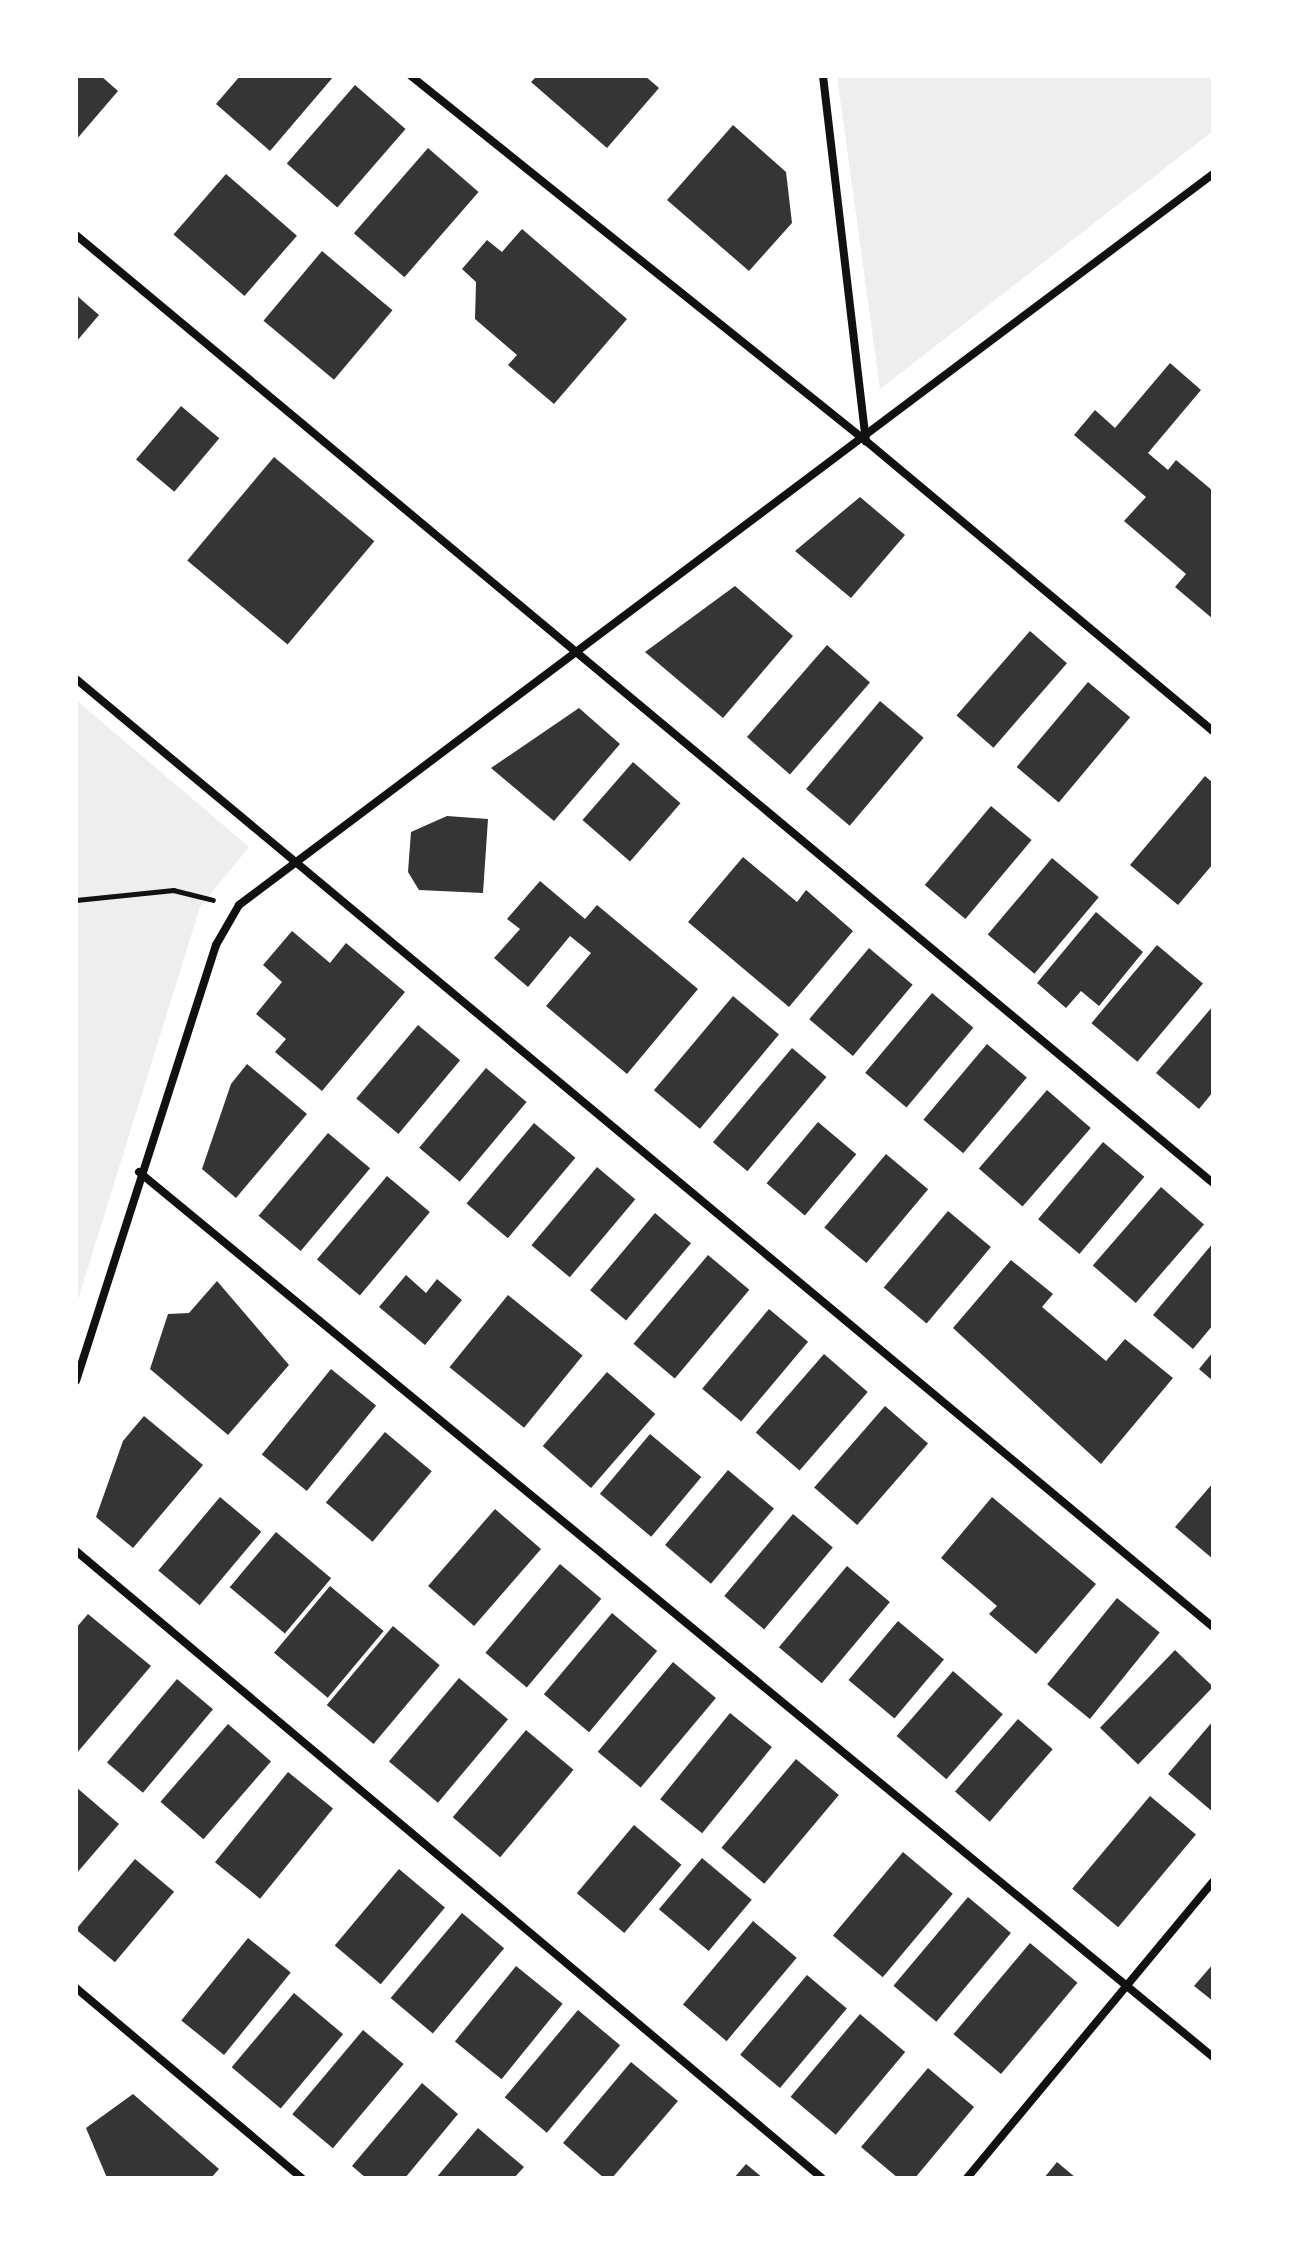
<!DOCTYPE html>
<style>
body{margin:0}
#map{position:relative;width:1289px;height:2254px;overflow:hidden;background:#fff;font-family:"Open Sans",sans-serif}
div>[style]{position:absolute}
[style*='--x']{left:calc(var(--x)*1px);top:calc(var(--y)*1px);width:calc(var(--w)*1px);rotate:calc(var(--a)*1deg)}
.green>*{inset:0;background:#eee}
.building>*{inset:0;background:#353535;transform-origin:0 0}
.path>*{height:5px;margin:-2.5px;padding:0 2.5px;transform-origin:2.5px;border-radius:2.5px;background:#111}
.minor>*{height:8px;margin:-4px;padding:0 4px;transform-origin:4px;border-radius:4px;background:#111}
span{translate:-50% -50%;white-space:nowrap;text-align:center;line-height:1.15;-webkit-text-stroke:8px #fff;paint-order:stroke}
.frame{position:absolute;inset:0;border:78px solid #fff;pointer-events:none}
</style>
<div id="map">
<div class="green">
<i style="clip-path:polygon(837px 76px,1213px 76px,1213px 131px,880px 389px)"></i>
<i style="clip-path:polygon(76px 700px,249px 847px,200px 907px,76px 1306px)"></i>
</div>
<div class="building">
<i style="clip-path:polygon(76px 76px,101px 76px,118px 91px,76px 140px)"></i>
<i style="clip-path:polygon(240px 76px,334px 76px,270px 151px,216px 104px)"></i>
<i style="clip-path:polygon(537px 76px,645px 76px,659px 88px,607px 148px,531px 82px)"></i>
<i style="left:355px;top:85px;width:67px;height:104px;rotate:41deg"></i>
<i style="clip-path:polygon(733px 125px,786px 172px,792px 223px,749px 271px,667px 200px)"></i>
<i style="left:428px;top:148px;width:67px;height:113px;rotate:41deg"></i>
<i style="left:226px;top:174px;width:94px;height:80px;rotate:41deg"></i>
<i style="clip-path:polygon(522px 229px,627px 319px,554px 404px,508px 365px,517px 355px,475px 319px,476px 282px,462px 269px,487px 240px,502px 252px)"></i>
<i style="left:322px;top:251px;width:92px;height:91px;rotate:40deg"></i>
<i style="clip-path:polygon(76px 295px,99px 315px,76px 342px)"></i>
<i style="clip-path:polygon(1170px 363px,1201px 390px,1148px 453px,1168px 470px,1176px 460px,1213px 491px,1213px 619px,1175px 587px,1186px 574px,1124px 521px,1146px 497px,1074px 435px,1095px 410px,1115px 428px)"></i>
<i style="left:181px;top:406px;width:50px;height:70px;rotate:40deg"></i>
<i style="left:274px;top:457px;width:131px;height:135px;rotate:40deg"></i>
<i style="clip-path:polygon(860px 497px,905px 535px,851px 598px,795px 551px)"></i>
<i style="clip-path:polygon(735px 586px,793px 636px,723px 718px,645px 652px)"></i>
<i style="left:1030px;top:631px;width:49px;height:112px;rotate:41deg"></i>
<i style="left:827px;top:645px;width:57px;height:122px;rotate:41deg"></i>
<i style="left:1088px;top:682px;width:55px;height:111px;rotate:40deg"></i>
<i style="left:880px;top:701px;width:57px;height:115px;rotate:40deg"></i>
<i style="clip-path:polygon(579px 708px,620px 744px,554px 821px,491px 768px)"></i>
<i style="left:633px;top:762px;width:63px;height:77px;rotate:41deg"></i>
<i style="clip-path:polygon(1205px 776px,1213px 783px,1213px 864px,1178px 905px,1130px 865px)"></i>
<i style="left:991px;top:806px;width:53px;height:103px;rotate:40deg"></i>
<i style="clip-path:polygon(447px 816px,488px 819px,483px 893px,419px 890px,408px 872px,411px 832px)"></i>
<i style="clip-path:polygon(743px 857px,797px 902px,806px 890px,853px 931px,789px 1007px,688px 922px)"></i>
<i style="left:1052px;top:858px;width:61px;height:100px;rotate:40deg"></i>
<i style="clip-path:polygon(540px 881px,585px 919px,597px 905px,698px 989px,627px 1074px,546px 1006px,591px 953px,570px 936px,528px 987px,494px 958px,520px 929px,507px 919px)"></i>
<i style="clip-path:polygon(1096px 912px,1143px 952px,1099px 1006px,1081px 991px,1066px 1008px,1037px 983px)"></i>
<i style="clip-path:polygon(292px 931px,330px 963px,346px 943px,405px 992px,322px 1091px,275px 1052px,286px 1039px,256px 1014px,282px 982px,263px 965px)"></i>
<i style="left:1157px;top:945px;width:60px;height:102px;rotate:40deg"></i>
<i style="left:869px;top:948px;width:57px;height:93px;rotate:40deg"></i>
<i style="left:932px;top:993px;width:54px;height:104px;rotate:40deg"></i>
<i style="left:733px;top:996px;width:60px;height:123px;rotate:40deg"></i>
<i style="clip-path:polygon(1213px 1006px,1213px 1092px,1199px 1109px,1156px 1073px)"></i>
<i style="left:418px;top:1025px;width:55px;height:96px;rotate:40deg"></i>
<i style="left:987px;top:1044px;width:52px;height:99px;rotate:40deg"></i>
<i style="left:792px;top:1048px;width:45px;height:123px;rotate:40deg"></i>
<i style="clip-path:polygon(247px 1064px,307px 1114px,236px 1198px,202px 1169px,231px 1084px)"></i>
<i style="left:486px;top:1068px;width:53px;height:104px;rotate:40deg"></i>
<i style="left:1047px;top:1090px;width:58px;height:104px;rotate:41deg"></i>
<i style="left:818px;top:1122px;width:50px;height:80px;rotate:40deg"></i>
<i style="left:534px;top:1123px;width:54px;height:105px;rotate:40deg"></i>
<i style="left:328px;top:1133px;width:55px;height:108px;rotate:40deg"></i>
<i style="left:1103px;top:1142px;width:54px;height:101px;rotate:40deg"></i>
<i style="left:886px;top:1154px;width:55px;height:96px;rotate:40deg"></i>
<i style="left:597px;top:1167px;width:50px;height:102px;rotate:40deg"></i>
<i style="left:387px;top:1176px;width:56px;height:109px;rotate:40deg"></i>
<i style="left:1161px;top:1187px;width:57px;height:104px;rotate:41deg"></i>
<i style="left:948px;top:1211px;width:56px;height:100px;rotate:40deg"></i>
<i style="left:655px;top:1213px;width:47px;height:101px;rotate:40deg"></i>
<i style="clip-path:polygon(1213px 1243px,1213px 1325px,1193px 1349px,1153px 1315px)"></i>
<i style="left:708px;top:1255px;width:54px;height:116px;rotate:40deg"></i>
<i style="clip-path:polygon(1011px 1260px,1053px 1294px,1042px 1307px,1106px 1361px,1125px 1339px,1173px 1378px,1101px 1464px,953px 1328px)"></i>
<i style="clip-path:polygon(406px 1275px,426px 1293px,437px 1279px,462px 1300px,425px 1345px,379px 1307px)"></i>
<i style="clip-path:polygon(217px 1281px,289px 1365px,228px 1435px,150px 1369px,168px 1314px,189px 1313px)"></i>
<i style="left:508px;top:1295px;width:96px;height:93px;rotate:39deg"></i>
<i style="left:769px;top:1309px;width:51px;height:104px;rotate:40deg"></i>
<i style="clip-path:polygon(1213px 1352px,1213px 1381px,1199px 1369px)"></i>
<i style="left:824px;top:1354px;width:58px;height:104px;rotate:41deg"></i>
<i style="left:331px;top:1369px;width:58px;height:110px;rotate:39deg"></i>
<i style="left:607px;top:1372px;width:64px;height:98px;rotate:41deg"></i>
<i style="left:885px;top:1406px;width:57px;height:108px;rotate:41deg"></i>
<i style="clip-path:polygon(144px 1416px,203px 1465px,133px 1548px,96px 1517px,123px 1441px)"></i>
<i style="left:385px;top:1432px;width:61px;height:92px;rotate:40deg"></i>
<i style="left:650px;top:1434px;width:67px;height:78px;rotate:40deg"></i>
<i style="left:728px;top:1470px;width:60px;height:98px;rotate:40deg"></i>
<i style="clip-path:polygon(1213px 1483px,1213px 1559px,1175px 1527px)"></i>
<i style="left:220px;top:1497px;width:54px;height:96px;rotate:40deg"></i>
<i style="clip-path:polygon(992px 1497px,1096px 1584px,1036px 1654px,989px 1614px,997px 1606px,941px 1558px)"></i>
<i style="left:495px;top:1509px;width:61px;height:102px;rotate:41deg"></i>
<i style="left:793px;top:1514px;width:52px;height:107px;rotate:40deg"></i>
<i style="left:276px;top:1532px;width:72px;height:72px;rotate:40deg"></i>
<i style="left:560px;top:1564px;width:54px;height:116px;rotate:40deg"></i>
<i style="left:847px;top:1566px;width:56px;height:106px;rotate:40deg"></i>
<i style="left:330px;top:1586px;width:70px;height:87px;rotate:40deg"></i>
<i style="left:1117px;top:1598px;width:55px;height:111px;rotate:39deg"></i>
<i style="left:612px;top:1613px;width:59px;height:106px;rotate:40deg"></i>
<i style="clip-path:polygon(88px 1614px,151px 1666px,76px 1754px,76px 1628px)"></i>
<i style="left:898px;top:1621px;width:60px;height:77px;rotate:40deg"></i>
<i style="left:393px;top:1626px;width:61px;height:103px;rotate:40deg"></i>
<i style="left:1175px;top:1650px;width:53px;height:108px;rotate:44deg"></i>
<i style="left:673px;top:1662px;width:56px;height:117px;rotate:40deg"></i>
<i style="left:953px;top:1671px;width:66px;height:86px;rotate:41deg"></i>
<i style="left:459px;top:1678px;width:64px;height:109px;rotate:40deg"></i>
<i style="left:177px;top:1679px;width:47px;height:109px;rotate:40deg"></i>
<i style="left:730px;top:1713px;width:54px;height:111px;rotate:39deg"></i>
<i style="left:1018px;top:1719px;width:46px;height:96px;rotate:41deg"></i>
<i style="clip-path:polygon(1213px 1721px,1213px 1812px,1168px 1774px)"></i>
<i style="left:228px;top:1724px;width:57px;height:103px;rotate:41deg"></i>
<i style="left:526px;top:1730px;width:62px;height:114px;rotate:40deg"></i>
<i style="left:796px;top:1759px;width:56px;height:116px;rotate:40deg"></i>
<i style="left:288px;top:1772px;width:58px;height:116px;rotate:39deg"></i>
<i style="clip-path:polygon(76px 1787px,119px 1824px,76px 1874px)"></i>
<i style="left:1150px;top:1796px;width:60px;height:121px;rotate:40deg"></i>
<i style="left:634px;top:1825px;width:62px;height:89px;rotate:40deg"></i>
<i style="left:903px;top:1852px;width:65px;height:109px;rotate:40deg"></i>
<i style="left:702px;top:1858px;width:65px;height:67px;rotate:40deg"></i>
<i style="left:135px;top:1859px;width:51px;height:92px;rotate:40deg"></i>
<i style="left:399px;top:1869px;width:60px;height:100px;rotate:40deg"></i>
<i style="left:968px;top:1897px;width:56px;height:116px;rotate:40deg"></i>
<i style="left:462px;top:1913px;width:55px;height:111px;rotate:40deg"></i>
<i style="left:753px;top:1921px;width:57px;height:109px;rotate:40deg"></i>
<i style="left:248px;top:1938px;width:55px;height:106px;rotate:39deg"></i>
<i style="left:1030px;top:1943px;width:62px;height:119px;rotate:40deg"></i>
<i style="clip-path:polygon(1213px 1964px,1213px 2001px,1194px 1986px)"></i>
<i style="left:516px;top:1966px;width:60px;height:97px;rotate:39deg"></i>
<i style="left:807px;top:1975px;width:52px;height:104px;rotate:40deg"></i>
<i style="left:294px;top:1993px;width:64px;height:97px;rotate:40deg"></i>
<i style="left:578px;top:2010px;width:55px;height:114px;rotate:40deg"></i>
<i style="left:860px;top:2014px;width:59px;height:108px;rotate:40deg"></i>
<i style="left:363px;top:2030px;width:53px;height:110px;rotate:40deg"></i>
<i style="clip-path:polygon(631px 2062px,678px 2101px,612px 2178px,604px 2178px,563px 2143px)"></i>
<i style="clip-path:polygon(928px 2068px,974px 2107px,915px 2178px,898px 2178px,861px 2147px)"></i>
<i style="clip-path:polygon(422px 2083px,458px 2114px,405px 2178px,366px 2178px,352px 2166px)"></i>
<i style="clip-path:polygon(133px 2094px,219px 2169px,211px 2178px,107px 2178px,86px 2128px)"></i>
<i style="clip-path:polygon(478px 2128px,524px 2167px,514px 2178px,436px 2178px)"></i>
<i style="clip-path:polygon(1057px 2162px,1076px 2178px,1044px 2178px)"></i>
<i style="clip-path:polygon(746px 2164px,763px 2178px,734px 2178px)"></i>
</div>
<div class="path">
<i style="--x:76;--y:900;--w:98;--a:-5.9"></i>
<i style="--x:173;--y:890;--w:41;--a:14"></i>
</div>
<div class="minor">
<i style="--x:411;--y:76;--w:583;--a:38.74"></i>
<i style="--x:866;--y:441;--w:452;--a:39.9"></i>
<i style="--x:823;--y:76;--w:368;--a:83.3"></i>
<i style="--x:76;--y:235;--w:1480;--a:39.82"></i>
<i style="--x:76;--y:679;--w:1480;--a:39.82"></i>
<i style="--x:139;--y:1172;--w:1392;--a:39.49"></i>
<i style="--x:76;--y:1381;--w:458;--a:-72.2"></i>
<i style="--x:216;--y:945;--w:46;--a:-60.1"></i>
<i style="--x:239;--y:905;--w:1218;--a:-36.89"></i>
<i style="--x:76;--y:1551;--w:974;--a:40.05"></i>
<i style="--x:76;--y:1988;--w:295;--a:40.1"></i>
<i style="--x:967;--y:2178;--w:385;--a:-50.3"></i>
</div>
<div class="frame"></div>
</div>
